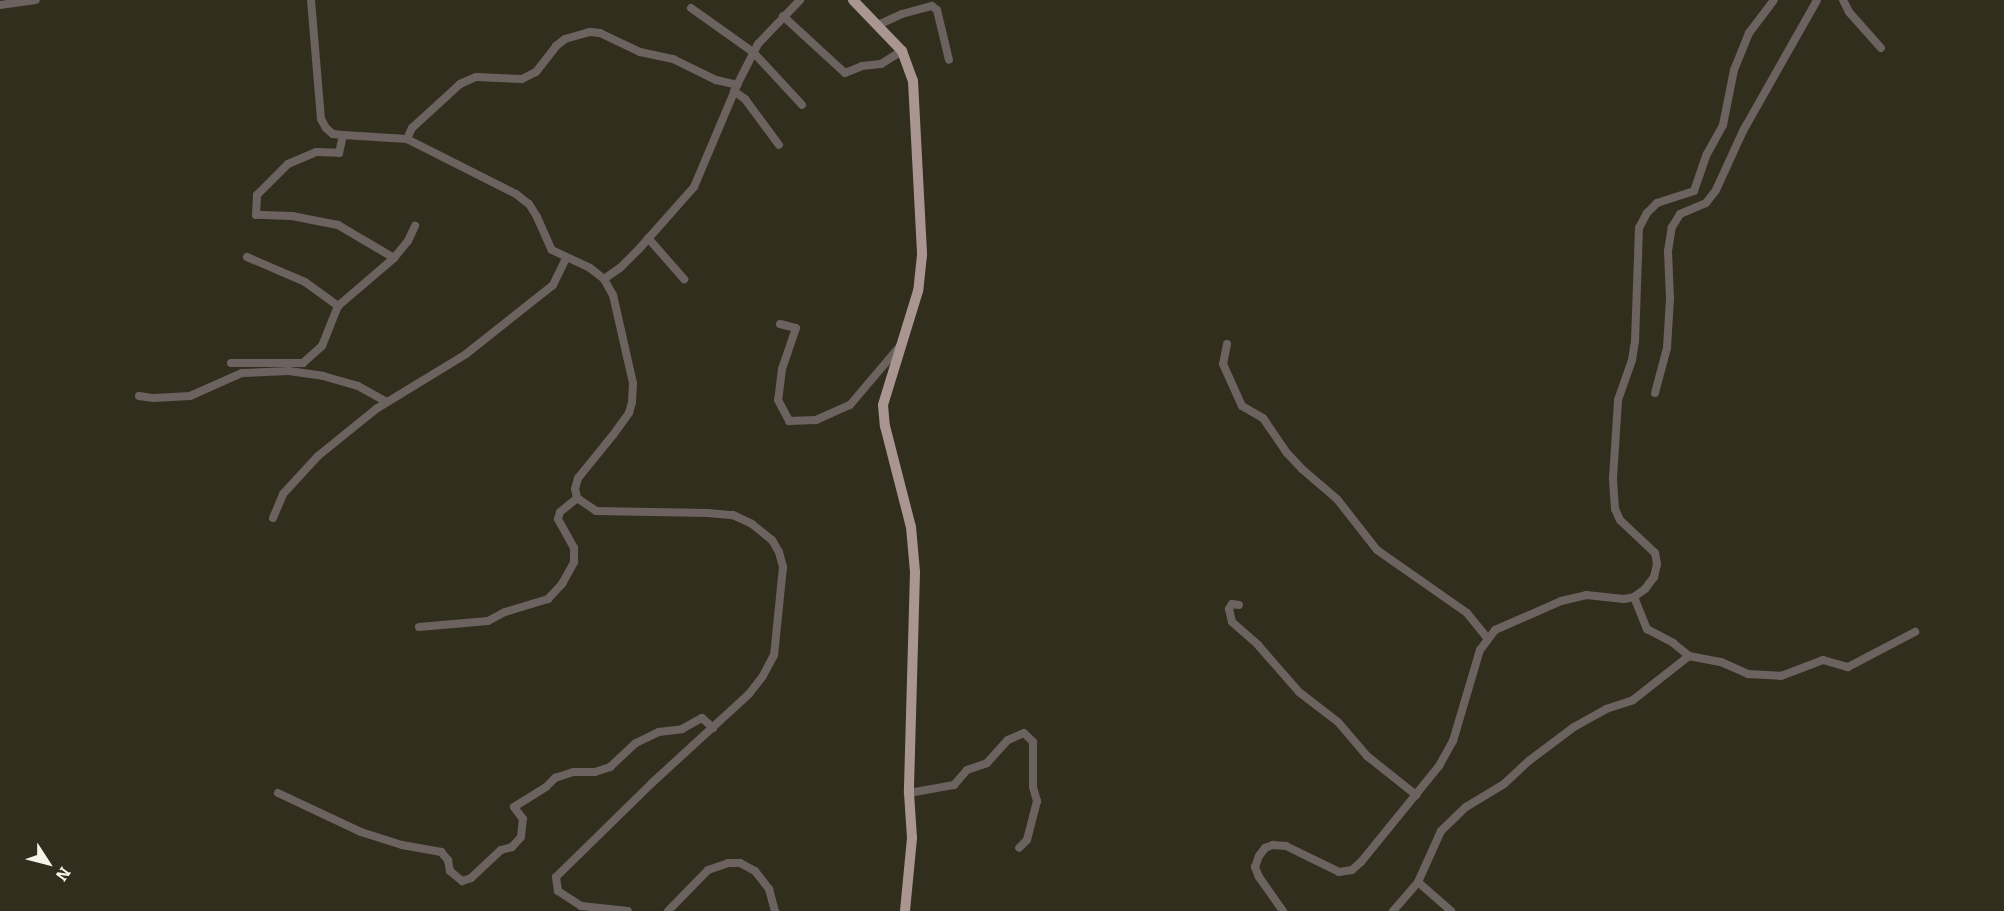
<!DOCTYPE html>
<style>
body{margin:0}
#map{position:relative;width:2004px;height:911px;overflow:hidden;background:#322e1d;font-family:Bitter,serif}
div>[style]{position:absolute}
[style*='--x']{left:calc(var(--x)*1px);top:calc(var(--y)*1px);width:calc(var(--w)*1px);rotate:calc(var(--a)*1deg)}
.minor>*{height:8px;margin:-4px;padding:0 4px;transform-origin:4px;border-radius:4px;background:#6c6260}
.major>*{height:10px;margin:-5px;padding:0 5px;transform-origin:5px;border-radius:5px;background:#aa9691}
span{translate:-50% -50%;white-space:nowrap;text-align:center;line-height:1.15;-webkit-text-stroke:6px #322e1d;paint-order:stroke}
.north{position:absolute;left:18px;top:833px;width:60px;height:60px;-webkit-text-stroke:4px #322e1d;paint-order:stroke;rotate:126deg;font-size:16px;font-weight:700;line-height:24px;text-align:center;color:#f6f3e8}
.north::after{content:'';display:block;margin:auto;width:21px;height:27px;background:#f6f3e8;clip-path:polygon(50% 0,100% 100%,50% 72%,0 100%)}
</style>
<div id="map">
<div class="minor">
<i style="--x:311;--y:0;--w:119;--a:85.2"></i>
<i style="--x:321;--y:119;--w:10;--a:61"></i>
<i style="--x:326;--y:128;--w:9;--a:41"></i>
<i style="--x:333;--y:134;--w:10;--a:6"></i>
<i style="--x:343;--y:135;--w:64;--a:3.6"></i>
<i style="--x:407;--y:139;--w:122;--a:26.8"></i>
<i style="--x:516;--y:194;--w:16;--a:38"></i>
<i style="--x:529;--y:204;--w:15;--a:58"></i>
<i style="--x:537;--y:217;--w:36;--a:66"></i>
<i style="--x:552;--y:250;--w:42;--a:25.3"></i>
<i style="--x:590;--y:268;--w:18;--a:38"></i>
<i style="--x:604;--y:279;--w:18;--a:61"></i>
<i style="--x:613;--y:295;--w:90;--a:77.2"></i>
<i style="--x:633;--y:383;--w:19;--a:93"></i>
<i style="--x:632;--y:402;--w:11;--a:105"></i>
<i style="--x:629;--y:413;--w:27;--a:126"></i>
<i style="--x:613;--y:435;--w:55;--a:129.1"></i>
<i style="--x:578;--y:478;--w:11;--a:105"></i>
<i style="--x:575;--y:489;--w:9;--a:77"></i>
<i style="--x:577;--y:498;--w:23;--a:34"></i>
<i style="--x:596;--y:511;--w:112;--a:1"></i>
<i style="--x:708;--y:513;--w:25;--a:5"></i>
<i style="--x:733;--y:515;--w:21;--a:25"></i>
<i style="--x:752;--y:524;--w:26;--a:39"></i>
<i style="--x:772;--y:540;--w:14;--a:60"></i>
<i style="--x:779;--y:552;--w:16;--a:75"></i>
<i style="--x:783;--y:567;--w:88;--a:95.8"></i>
<i style="--x:774;--y:655;--w:24;--a:118"></i>
<i style="--x:763;--y:676;--w:23;--a:128"></i>
<i style="--x:749;--y:694;--w:132;--a:137.5"></i>
<i style="--x:652;--y:783;--w:134;--a:135.6"></i>
<i style="--x:556;--y:877;--w:14;--a:82"></i>
<i style="--x:558;--y:891;--w:27;--a:33"></i>
<i style="--x:581;--y:906;--w:47;--a:6.1"></i>
<i style="--x:1843;--y:0;--w:13;--a:63"></i>
<i style="--x:1849;--y:12;--w:48;--a:48.4"></i>
<i style="--x:0;--y:5;--w:36;--a:-8"></i>
<i style="--x:691;--y:8;--w:76;--a:35.4"></i>
<i style="--x:753;--y:52;--w:72;--a:47.2"></i>
<i style="--x:783;--y:16;--w:84;--a:42.6"></i>
<i style="--x:845;--y:73;--w:18;--a:-22"></i>
<i style="--x:862;--y:66;--w:19;--a:-6"></i>
<i style="--x:881;--y:64;--w:25;--a:-32"></i>
<i style="--x:878;--y:25;--w:26;--a:-25"></i>
<i style="--x:902;--y:14;--w:31;--a:-15"></i>
<i style="--x:932;--y:6;--w:6;--a:39"></i>
<i style="--x:937;--y:10;--w:51;--a:76.5"></i>
<i style="--x:734;--y:91;--w:14;--a:36"></i>
<i style="--x:745;--y:99;--w:57;--a:53.5"></i>
<i style="--x:407;--y:139;--w:12;--a:-66"></i>
<i style="--x:412;--y:128;--w:65;--a:-42.5"></i>
<i style="--x:460;--y:84;--w:17;--a:-24"></i>
<i style="--x:476;--y:77;--w:46;--a:2.5"></i>
<i style="--x:522;--y:79;--w:16;--a:-27"></i>
<i style="--x:536;--y:72;--w:33;--a:-52"></i>
<i style="--x:556;--y:46;--w:11;--a:-38"></i>
<i style="--x:565;--y:39;--w:26;--a:-16"></i>
<i style="--x:590;--y:32;--w:10;--a:6"></i>
<i style="--x:600;--y:33;--w:44;--a:25.4"></i>
<i style="--x:640;--y:52;--w:34;--a:12"></i>
<i style="--x:673;--y:59;--w:48;--a:26"></i>
<i style="--x:716;--y:80;--w:22;--a:13"></i>
<i style="--x:648;--y:238;--w:55;--a:48.7"></i>
<i style="--x:247;--y:257;--w:63;--a:23.3"></i>
<i style="--x:305;--y:282;--w:41;--a:36"></i>
<i style="--x:338;--y:306;--w:74;--a:-40.6"></i>
<i style="--x:394;--y:258;--w:65;--a:-149.5"></i>
<i style="--x:338;--y:225;--w:47;--a:-168.9"></i>
<i style="--x:292;--y:216;--w:36;--a:-178"></i>
<i style="--x:256;--y:215;--w:20;--a:-87"></i>
<i style="--x:257;--y:195;--w:44;--a:-45"></i>
<i style="--x:288;--y:164;--w:30;--a:-23"></i>
<i style="--x:316;--y:152;--w:23;--a:2"></i>
<i style="--x:339;--y:153;--w:18;--a:-77"></i>
<i style="--x:394;--y:258;--w:22;--a:-51"></i>
<i style="--x:408;--y:241;--w:17;--a:-65"></i>
<i style="--x:604;--y:279;--w:19;--a:-35"></i>
<i style="--x:620;--y:268;--w:27;--a:-45"></i>
<i style="--x:639;--y:249;--w:83;--a:-48.4"></i>
<i style="--x:694;--y:187;--w:111;--a:-67.1"></i>
<i style="--x:737;--y:85;--w:46;--a:-62.9"></i>
<i style="--x:758;--y:44;--w:61;--a:-46.3"></i>
<i style="--x:780;--y:324;--w:16;--a:14"></i>
<i style="--x:796;--y:328;--w:43;--a:108.9"></i>
<i style="--x:782;--y:369;--w:31;--a:97"></i>
<i style="--x:778;--y:400;--w:24;--a:62"></i>
<i style="--x:789;--y:421;--w:27;--a:-2"></i>
<i style="--x:816;--y:420;--w:37;--a:-24"></i>
<i style="--x:850;--y:405;--w:77;--a:-49.7"></i>
<i style="--x:1227;--y:344;--w:20;--a:101"></i>
<i style="--x:1223;--y:364;--w:46;--a:65.7"></i>
<i style="--x:1242;--y:406;--w:24;--a:30"></i>
<i style="--x:1263;--y:418;--w:42;--a:55.6"></i>
<i style="--x:1287;--y:453;--w:22;--a:47"></i>
<i style="--x:1302;--y:469;--w:46;--a:40.6"></i>
<i style="--x:1337;--y:499;--w:65;--a:51.9"></i>
<i style="--x:1377;--y:550;--w:110;--a:35"></i>
<i style="--x:1467;--y:613;--w:32;--a:51"></i>
<i style="--x:231;--y:363;--w:72;--a:0"></i>
<i style="--x:303;--y:363;--w:25;--a:-42"></i>
<i style="--x:322;--y:346;--w:43;--a:-68.2"></i>
<i style="--x:1655;--y:393;--w:47;--a:-75.1"></i>
<i style="--x:1667;--y:348;--w:49;--a:-86.5"></i>
<i style="--x:1670;--y:299;--w:48;--a:-92.4"></i>
<i style="--x:1668;--y:251;--w:24;--a:-81"></i>
<i style="--x:1672;--y:227;--w:15;--a:-58"></i>
<i style="--x:1680;--y:214;--w:28;--a:-23"></i>
<i style="--x:1706;--y:203;--w:16;--a:-52"></i>
<i style="--x:1716;--y:190;--w:65;--a:-65.4"></i>
<i style="--x:1743;--y:131;--w:150;--a:-60.5"></i>
<i style="--x:139;--y:396;--w:15;--a:8"></i>
<i style="--x:154;--y:398;--w:36;--a:-3"></i>
<i style="--x:190;--y:396;--w:57;--a:-23.9"></i>
<i style="--x:242;--y:373;--w:47;--a:-2.4"></i>
<i style="--x:289;--y:371;--w:34;--a:8"></i>
<i style="--x:323;--y:376;--w:36;--a:16"></i>
<i style="--x:358;--y:386;--w:33;--a:29"></i>
<i style="--x:273;--y:518;--w:26;--a:-67"></i>
<i style="--x:283;--y:494;--w:52;--a:-47.4"></i>
<i style="--x:318;--y:456;--w:75;--a:-39"></i>
<i style="--x:376;--y:409;--w:105;--a:-31.4"></i>
<i style="--x:466;--y:354;--w:111;--a:-38.4"></i>
<i style="--x:553;--y:285;--w:30;--a:-64"></i>
<i style="--x:1634;--y:597;--w:35;--a:68"></i>
<i style="--x:1647;--y:629;--w:30;--a:28"></i>
<i style="--x:1673;--y:643;--w:21;--a:39"></i>
<i style="--x:1689;--y:656;--w:33;--a:11"></i>
<i style="--x:1721;--y:662;--w:30;--a:24"></i>
<i style="--x:1748;--y:674;--w:33;--a:3"></i>
<i style="--x:1781;--y:676;--w:45;--a:-20.9"></i>
<i style="--x:1823;--y:660;--w:26;--a:16"></i>
<i style="--x:1848;--y:667;--w:76;--a:-27.6"></i>
<i style="--x:1239;--y:605;--w:7;--a:-172"></i>
<i style="--x:1232;--y:604;--w:6;--a:121"></i>
<i style="--x:1229;--y:609;--w:13;--a:77"></i>
<i style="--x:1232;--y:622;--w:35;--a:41"></i>
<i style="--x:1258;--y:645;--w:62;--a:48.9"></i>
<i style="--x:1299;--y:692;--w:49;--a:37.6"></i>
<i style="--x:1338;--y:722;--w:45;--a:49.5"></i>
<i style="--x:1367;--y:756;--w:63;--a:38.5"></i>
<i style="--x:419;--y:627;--w:69;--a:-5"></i>
<i style="--x:488;--y:621;--w:19;--a:-28"></i>
<i style="--x:505;--y:612;--w:45;--a:-16.8"></i>
<i style="--x:548;--y:599;--w:21;--a:-47"></i>
<i style="--x:562;--y:584;--w:25;--a:-61"></i>
<i style="--x:574;--y:562;--w:14;--a:-90"></i>
<i style="--x:574;--y:548;--w:33;--a:-119"></i>
<i style="--x:558;--y:519;--w:7;--a:-74"></i>
<i style="--x:560;--y:512;--w:22;--a:-39"></i>
<i style="--x:278;--y:793;--w:92;--a:25.2"></i>
<i style="--x:361;--y:832;--w:43;--a:17.6"></i>
<i style="--x:402;--y:845;--w:40;--a:10"></i>
<i style="--x:441;--y:852;--w:11;--a:49"></i>
<i style="--x:448;--y:860;--w:11;--a:80"></i>
<i style="--x:450;--y:871;--w:16;--a:40"></i>
<i style="--x:462;--y:881;--w:9;--a:-18"></i>
<i style="--x:471;--y:878;--w:41;--a:-43"></i>
<i style="--x:501;--y:850;--w:11;--a:-15"></i>
<i style="--x:512;--y:847;--w:13;--a:-48"></i>
<i style="--x:521;--y:837;--w:18;--a:-84"></i>
<i style="--x:523;--y:819;--w:15;--a:-127"></i>
<i style="--x:514;--y:807;--w:38;--a:-32"></i>
<i style="--x:546;--y:787;--w:13;--a:-45"></i>
<i style="--x:555;--y:778;--w:20;--a:-18"></i>
<i style="--x:574;--y:772;--w:21;--a:0"></i>
<i style="--x:595;--y:772;--w:16;--a:-18"></i>
<i style="--x:610;--y:767;--w:35;--a:-43"></i>
<i style="--x:636;--y:743;--w:25;--a:-26"></i>
<i style="--x:659;--y:732;--w:23;--a:-7"></i>
<i style="--x:682;--y:729;--w:23;--a:-29"></i>
<i style="--x:702;--y:718;--w:15;--a:42"></i>
<i style="--x:909;--y:793;--w:46;--a:-10.1"></i>
<i style="--x:954;--y:785;--w:20;--a:-49"></i>
<i style="--x:967;--y:770;--w:21;--a:-19"></i>
<i style="--x:987;--y:763;--w:31;--a:-48"></i>
<i style="--x:1008;--y:740;--w:17;--a:-24"></i>
<i style="--x:1024;--y:733;--w:13;--a:45"></i>
<i style="--x:1033;--y:742;--w:45;--a:90"></i>
<i style="--x:1033;--y:787;--w:15;--a:74"></i>
<i style="--x:1037;--y:801;--w:40;--a:104.4"></i>
<i style="--x:1027;--y:840;--w:11;--a:135"></i>
<i style="--x:1418;--y:882;--w:44;--a:41.3"></i>
<i style="--x:668;--y:911;--w:57;--a:-45.7"></i>
<i style="--x:708;--y:870;--w:21;--a:-19"></i>
<i style="--x:728;--y:863;--w:12;--a:0"></i>
<i style="--x:740;--y:863;--w:17;--a:28"></i>
<i style="--x:755;--y:871;--w:23;--a:52"></i>
<i style="--x:769;--y:889;--w:23;--a:75"></i>
<i style="--x:1283;--y:911;--w:42;--a:-125.2"></i>
<i style="--x:1259;--y:877;--w:11;--a:-112"></i>
<i style="--x:1255;--y:867;--w:12;--a:-70"></i>
<i style="--x:1259;--y:856;--w:10;--a:-53"></i>
<i style="--x:1265;--y:848;--w:9;--a:-21"></i>
<i style="--x:1273;--y:845;--w:13;--a:4"></i>
<i style="--x:1286;--y:846;--w:59;--a:26.1"></i>
<i style="--x:1339;--y:872;--w:13;--a:-9"></i>
<i style="--x:1352;--y:870;--w:12;--a:-42"></i>
<i style="--x:1361;--y:862;--w:124;--a:-50.9"></i>
<i style="--x:1439;--y:766;--w:29;--a:-61"></i>
<i style="--x:1453;--y:741;--w:95;--a:-73.5"></i>
<i style="--x:1480;--y:650;--w:25;--a:-53"></i>
<i style="--x:1495;--y:630;--w:72;--a:-23.7"></i>
<i style="--x:1561;--y:601;--w:26;--a:-13"></i>
<i style="--x:1586;--y:595;--w:38;--a:6"></i>
<i style="--x:1624;--y:599;--w:10;--a:-11"></i>
<i style="--x:1634;--y:597;--w:14;--a:-36"></i>
<i style="--x:1645;--y:589;--w:15;--a:-53"></i>
<i style="--x:1654;--y:577;--w:13;--a:-77"></i>
<i style="--x:1657;--y:564;--w:11;--a:-100"></i>
<i style="--x:1655;--y:553;--w:48;--a:-136.7"></i>
<i style="--x:1620;--y:520;--w:12;--a:-114"></i>
<i style="--x:1615;--y:509;--w:31;--a:-94"></i>
<i style="--x:1613;--y:478;--w:78;--a:-86.3"></i>
<i style="--x:1618;--y:400;--w:42;--a:-70.7"></i>
<i style="--x:1632;--y:360;--w:18;--a:-81"></i>
<i style="--x:1635;--y:342;--w:114;--a:-88"></i>
<i style="--x:1639;--y:228;--w:17;--a:-62"></i>
<i style="--x:1647;--y:213;--w:14;--a:-45"></i>
<i style="--x:1657;--y:203;--w:39;--a:-18"></i>
<i style="--x:1694;--y:191;--w:39;--a:-71"></i>
<i style="--x:1707;--y:154;--w:33;--a:-61"></i>
<i style="--x:1723;--y:125;--w:56;--a:-78.7"></i>
<i style="--x:1734;--y:70;--w:40;--a:-68"></i>
<i style="--x:1749;--y:33;--w:41;--a:-52.9"></i>
<i style="--x:1393;--y:911;--w:38;--a:-49"></i>
<i style="--x:1418;--y:882;--w:56;--a:-65.7"></i>
<i style="--x:1441;--y:831;--w:35;--a:-44"></i>
<i style="--x:1466;--y:807;--w:44;--a:-31.2"></i>
<i style="--x:1504;--y:784;--w:35;--a:-43"></i>
<i style="--x:1530;--y:760;--w:55;--a:-36.9"></i>
<i style="--x:1574;--y:727;--w:37;--a:-29"></i>
<i style="--x:1606;--y:709;--w:28;--a:-18"></i>
<i style="--x:1633;--y:700;--w:71;--a:-38.2"></i>
</div>
<div class="major">
<i style="--x:853;--y:0;--w:71;--a:46.1"></i>
<i style="--x:902;--y:51;--w:32;--a:70"></i>
<i style="--x:913;--y:81;--w:174;--a:87"></i>
<i style="--x:922;--y:255;--w:36;--a:96"></i>
<i style="--x:918;--y:291;--w:119;--a:107.1"></i>
<i style="--x:883;--y:405;--w:21;--a:85"></i>
<i style="--x:885;--y:426;--w:104;--a:75.6"></i>
<i style="--x:911;--y:527;--w:45;--a:84.9"></i>
<i style="--x:915;--y:572;--w:221;--a:91.6"></i>
<i style="--x:909;--y:793;--w:45;--a:86.2"></i>
<i style="--x:912;--y:838;--w:73;--a:95.5"></i>
</div>
<div class="north">N</div>
</div>
